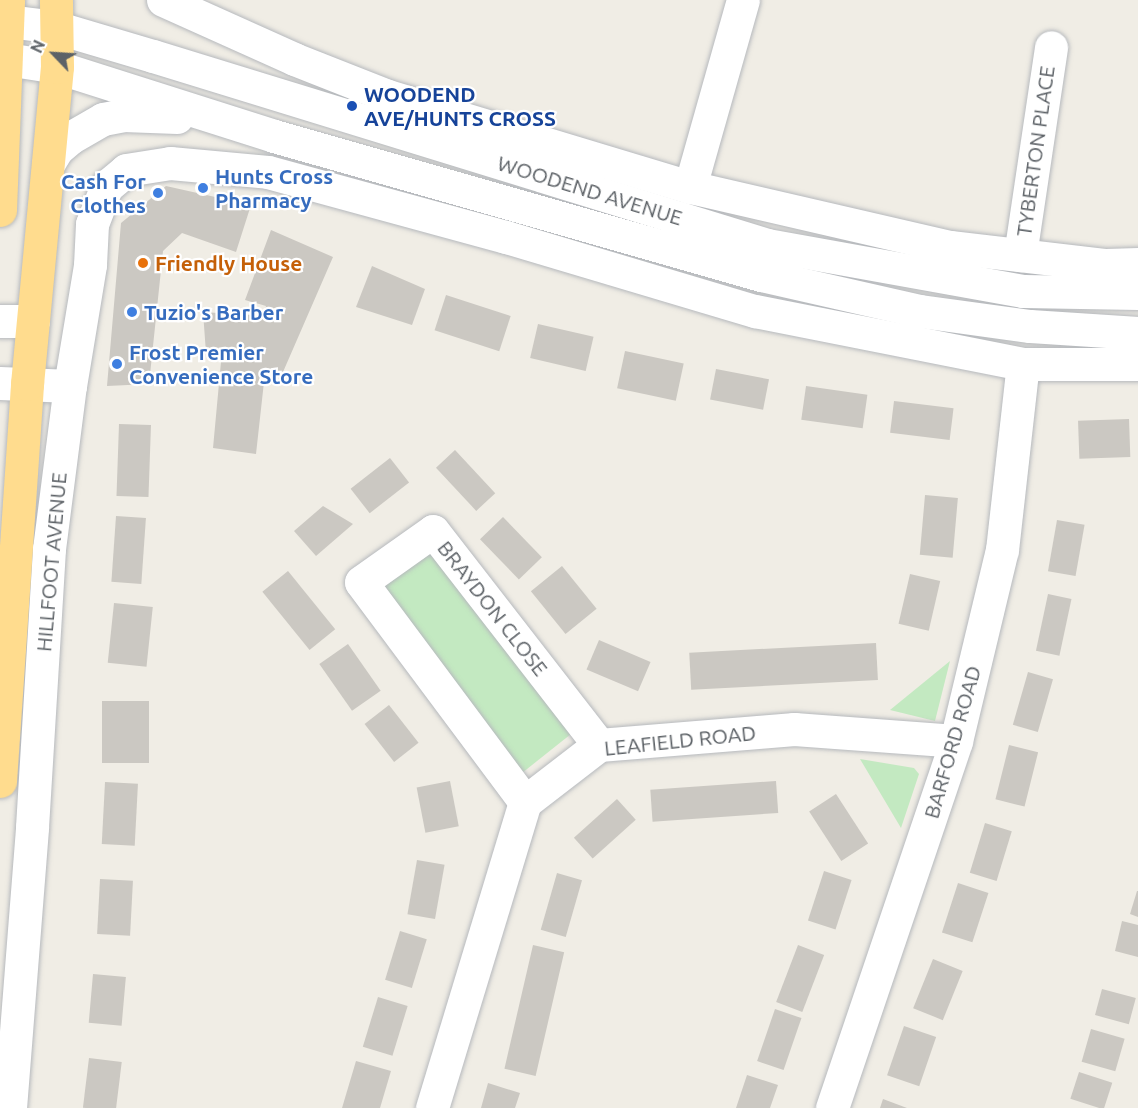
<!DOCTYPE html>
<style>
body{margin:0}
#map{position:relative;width:1138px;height:1108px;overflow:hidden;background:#f0ede5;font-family:Ubuntu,sans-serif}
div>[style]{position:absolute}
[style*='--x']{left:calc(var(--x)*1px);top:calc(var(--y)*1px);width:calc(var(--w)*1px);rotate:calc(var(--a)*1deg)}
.green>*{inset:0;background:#c3e9c1}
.building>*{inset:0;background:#cbc8c2;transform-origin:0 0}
.roads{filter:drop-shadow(0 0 2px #b6b9bd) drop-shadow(0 0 2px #b6b9bd)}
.minor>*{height:33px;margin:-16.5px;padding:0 16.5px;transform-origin:16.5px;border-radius:16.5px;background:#fff}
.highway>*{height:33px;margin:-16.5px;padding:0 16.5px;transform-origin:16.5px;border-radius:16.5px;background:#ffdc8e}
.dots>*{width:16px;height:16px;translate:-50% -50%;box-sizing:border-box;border:3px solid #fff;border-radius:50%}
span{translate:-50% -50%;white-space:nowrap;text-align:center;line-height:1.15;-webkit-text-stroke:4.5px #fff;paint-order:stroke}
.transit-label{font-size:21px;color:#164399;font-weight:700}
.left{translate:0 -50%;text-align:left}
.street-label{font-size:21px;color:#5d6267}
.shop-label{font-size:21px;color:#366cbe;font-weight:700}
.right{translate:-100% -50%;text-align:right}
.food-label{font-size:21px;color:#c56008;font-weight:700}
.north{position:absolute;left:24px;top:24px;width:60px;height:60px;-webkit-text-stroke:4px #fff;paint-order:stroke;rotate:295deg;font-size:16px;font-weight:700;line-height:24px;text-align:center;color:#5d6267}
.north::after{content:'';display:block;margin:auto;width:21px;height:27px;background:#5d6267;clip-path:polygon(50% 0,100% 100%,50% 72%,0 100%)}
</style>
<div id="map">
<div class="green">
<i style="clip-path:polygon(433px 531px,571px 734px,517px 777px,361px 582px)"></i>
<i style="clip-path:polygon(950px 661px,935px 721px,890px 710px)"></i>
<i style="clip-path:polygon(860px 759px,914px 768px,919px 774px,901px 828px)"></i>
</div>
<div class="building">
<i style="clip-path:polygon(166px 186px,251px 205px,236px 252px,182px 233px,163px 251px,149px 384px,107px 386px,121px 223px)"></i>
<i style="clip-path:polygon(271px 230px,333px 257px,283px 372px,265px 373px,256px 454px,213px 448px,222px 351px,206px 353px,203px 312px,263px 316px,266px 306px,245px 300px)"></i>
<i style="clip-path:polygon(372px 266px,425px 289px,412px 325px,356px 307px)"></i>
<i style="left:446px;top:295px;width:68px;height:37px;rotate:18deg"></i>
<i style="left:538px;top:324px;width:57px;height:35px;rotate:13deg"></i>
<i style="left:625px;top:351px;width:60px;height:38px;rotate:12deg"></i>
<i style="left:716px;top:369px;width:54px;height:31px;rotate:11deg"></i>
<i style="left:806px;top:386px;width:62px;height:34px;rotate:8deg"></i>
<i style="left:894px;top:401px;width:60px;height:32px;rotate:7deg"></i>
<i style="left:1129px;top:419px;width:38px;height:51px;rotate:88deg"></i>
<i style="left:119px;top:424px;width:32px;height:72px;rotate:2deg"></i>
<i style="left:455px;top:450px;width:59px;height:26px;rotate:47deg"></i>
<i style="left:390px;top:458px;width:31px;height:50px;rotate:52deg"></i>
<i style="left:925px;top:495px;width:33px;height:60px;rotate:5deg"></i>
<i style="clip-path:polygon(323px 506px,353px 524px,316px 556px,294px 531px)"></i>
<i style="left:116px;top:516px;width:30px;height:66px;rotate:4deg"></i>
<i style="left:503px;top:517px;width:56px;height:32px;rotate:46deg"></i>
<i style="left:1057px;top:520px;width:28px;height:52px;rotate:10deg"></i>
<i style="left:562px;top:566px;width:55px;height:40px;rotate:51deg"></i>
<i style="left:288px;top:571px;width:75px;height:33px;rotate:51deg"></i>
<i style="left:910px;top:574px;width:31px;height:51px;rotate:13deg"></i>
<i style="left:1048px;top:594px;width:24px;height:58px;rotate:12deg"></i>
<i style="left:114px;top:603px;width:39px;height:60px;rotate:6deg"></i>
<i style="left:599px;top:640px;width:56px;height:32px;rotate:23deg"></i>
<i style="left:876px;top:643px;width:37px;height:187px;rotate:87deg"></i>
<i style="left:348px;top:644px;width:57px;height:35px;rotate:55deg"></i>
<i style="left:1028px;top:672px;width:26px;height:55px;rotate:16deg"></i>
<i style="left:102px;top:701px;width:47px;height:62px"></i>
<i style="left:389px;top:705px;width:48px;height:31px;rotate:52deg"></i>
<i style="left:1009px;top:745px;width:30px;height:56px;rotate:14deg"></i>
<i style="left:450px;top:781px;width:46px;height:34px;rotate:79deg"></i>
<i style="left:776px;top:781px;width:32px;height:126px;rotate:86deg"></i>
<i style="left:105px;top:782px;width:33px;height:62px;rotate:3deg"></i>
<i style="left:836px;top:794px;width:59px;height:32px;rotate:57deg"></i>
<i style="left:617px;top:799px;width:28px;height:58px;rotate:48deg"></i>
<i style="left:985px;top:823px;width:28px;height:52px;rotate:17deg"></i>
<i style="left:417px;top:860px;width:28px;height:55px;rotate:10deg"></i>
<i style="left:824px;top:871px;width:29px;height:52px;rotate:18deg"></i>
<i style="left:557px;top:873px;width:26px;height:59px;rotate:16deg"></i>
<i style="left:100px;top:879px;width:33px;height:55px;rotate:3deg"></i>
<i style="left:958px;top:883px;width:32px;height:52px;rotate:18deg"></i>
<i style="clip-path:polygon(1137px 891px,1138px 891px,1138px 917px,1130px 914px)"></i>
<i style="clip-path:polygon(1122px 921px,1138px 925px,1138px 957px,1115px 951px)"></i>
<i style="left:400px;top:931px;width:28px;height:51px;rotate:17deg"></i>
<i style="left:533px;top:945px;width:32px;height:127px;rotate:13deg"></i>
<i style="left:798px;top:945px;width:28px;height:61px;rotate:21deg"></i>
<i style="left:933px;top:959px;width:32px;height:53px;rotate:22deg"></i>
<i style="left:93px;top:974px;width:33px;height:49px;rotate:5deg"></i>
<i style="left:1102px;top:989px;width:35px;height:27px;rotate:15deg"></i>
<i style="left:378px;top:997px;width:31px;height:52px;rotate:17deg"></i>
<i style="left:775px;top:1009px;width:28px;height:55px;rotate:19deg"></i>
<i style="left:904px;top:1026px;width:34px;height:52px;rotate:19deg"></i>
<i style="left:1091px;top:1029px;width:35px;height:34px;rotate:16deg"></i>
<i style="left:89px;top:1058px;width:33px;height:50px;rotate:7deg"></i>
<i style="clip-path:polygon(356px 1061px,391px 1071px,380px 1108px,342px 1108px)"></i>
<i style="left:1079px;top:1072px;width:35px;height:28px;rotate:18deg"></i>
<i style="clip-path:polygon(747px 1075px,778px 1085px,770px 1108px,736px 1108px)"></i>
<i style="clip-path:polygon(488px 1083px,520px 1093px,515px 1108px,481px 1108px)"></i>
<i style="clip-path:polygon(883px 1099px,907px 1108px,880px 1108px)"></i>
</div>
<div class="roads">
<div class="minor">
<i style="--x:163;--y:0;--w:144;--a:24.2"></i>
<i style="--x:294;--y:59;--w:101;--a:21.5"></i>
<i style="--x:388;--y:96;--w:315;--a:16.8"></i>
<i style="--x:690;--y:187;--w:267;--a:13"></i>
<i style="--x:950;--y:247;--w:157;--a:6.6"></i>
<i style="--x:1106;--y:265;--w:32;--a:-2"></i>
<i style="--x:0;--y:20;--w:55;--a:7.3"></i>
<i style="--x:55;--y:27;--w:102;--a:16.5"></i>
<i style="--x:153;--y:56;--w:642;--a:17.11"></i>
<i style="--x:767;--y:245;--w:260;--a:10.2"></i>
<i style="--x:1023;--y:291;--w:115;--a:1"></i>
<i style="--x:0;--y:58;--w:58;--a:9"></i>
<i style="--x:57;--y:67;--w:228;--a:17.6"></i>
<i style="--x:274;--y:136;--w:506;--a:15.93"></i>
<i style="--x:761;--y:275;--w:163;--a:12.8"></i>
<i style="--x:920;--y:311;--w:111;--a:7.8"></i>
<i style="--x:1030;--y:326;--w:108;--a:3.7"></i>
<i style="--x:48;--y:164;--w:17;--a:-59"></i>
<i style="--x:57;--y:149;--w:17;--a:-40"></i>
<i style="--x:70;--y:138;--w:38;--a:-30"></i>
<i style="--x:103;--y:119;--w:20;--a:-11"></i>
<i style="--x:123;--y:115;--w:54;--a:2.1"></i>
<i style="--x:690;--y:187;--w:194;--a:-74.2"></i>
<i style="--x:1020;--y:255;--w:210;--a:-81.5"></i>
<i style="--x:0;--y:321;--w:33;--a:0"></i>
<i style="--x:0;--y:383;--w:70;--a:2.5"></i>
<i style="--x:525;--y:802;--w:274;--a:-126.7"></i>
<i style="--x:361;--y:582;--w:88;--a:-35.3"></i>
<i style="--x:433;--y:531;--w:271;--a:52.2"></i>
<i style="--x:10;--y:1108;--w:282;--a:-85.5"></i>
<i style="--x:32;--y:827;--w:279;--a:-86.5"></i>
<i style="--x:49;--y:549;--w:164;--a:-82.7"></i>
<i style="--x:70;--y:386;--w:123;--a:-80.6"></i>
<i style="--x:90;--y:265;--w:41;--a:-87.2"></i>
<i style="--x:92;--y:224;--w:40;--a:-69"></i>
<i style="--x:106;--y:187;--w:26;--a:-40"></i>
<i style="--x:126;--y:170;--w:45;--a:-9"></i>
<i style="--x:170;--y:163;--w:98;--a:5.2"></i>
<i style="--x:268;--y:172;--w:247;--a:15.3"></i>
<i style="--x:506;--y:237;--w:260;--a:16.6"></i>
<i style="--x:755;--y:311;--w:273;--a:11.2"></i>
<i style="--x:1023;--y:364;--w:115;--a:0"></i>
<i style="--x:432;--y:1108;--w:320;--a:-73.1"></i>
<i style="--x:525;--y:802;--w:93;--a:-37.6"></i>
<i style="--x:599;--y:745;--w:196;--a:-4.7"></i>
<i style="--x:794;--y:729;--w:162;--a:4.2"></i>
<i style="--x:832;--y:1108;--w:387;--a:-71.3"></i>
<i style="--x:956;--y:741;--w:196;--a:-76.5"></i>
<i style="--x:1002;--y:550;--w:187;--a:-83.6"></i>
</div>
<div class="highway">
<i style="--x:0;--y:210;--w:210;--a:-87.8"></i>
<i style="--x:0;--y:781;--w:398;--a:-86.1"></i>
<i style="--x:27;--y:384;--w:318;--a:-84.6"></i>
<i style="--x:57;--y:67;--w:67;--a:-90.9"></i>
</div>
</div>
<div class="dots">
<i style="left:352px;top:106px;background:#1a4fb4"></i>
<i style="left:203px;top:188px;background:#3f7fe0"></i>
<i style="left:158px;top:193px;background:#3f7fe0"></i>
<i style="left:143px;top:263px;background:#e8710a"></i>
<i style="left:132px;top:312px;background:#3f7fe0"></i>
<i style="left:117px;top:364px;background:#3f7fe0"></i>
</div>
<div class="transit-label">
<span class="left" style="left:364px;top:106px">WOODEND<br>AVE/HUNTS CROSS</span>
</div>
<div class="street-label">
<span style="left:1035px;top:151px;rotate:-82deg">TYBERTON PLACE</span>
<span style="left:590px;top:190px;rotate:17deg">WOODEND AVENUE</span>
<span style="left:51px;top:562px;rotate:-85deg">HILLFOOT AVENUE</span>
<span style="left:493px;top:608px;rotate:52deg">BRAYDON CLOSE</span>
<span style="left:680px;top:740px;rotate:-6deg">LEAFIELD ROAD</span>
<span style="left:952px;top:742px;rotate:-74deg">BARFORD ROAD</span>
</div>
<div class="shop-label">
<span class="left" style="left:215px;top:188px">Hunts Cross<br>Pharmacy</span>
<span class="right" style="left:146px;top:193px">Cash For<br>Clothes</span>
<span class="left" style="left:144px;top:312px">Tuzio's Barber</span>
<span class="left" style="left:129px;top:364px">Frost Premier<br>Convenience Store</span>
</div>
<div class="food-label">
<span class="left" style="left:155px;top:263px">Friendly House</span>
</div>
<div class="north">N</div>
</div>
